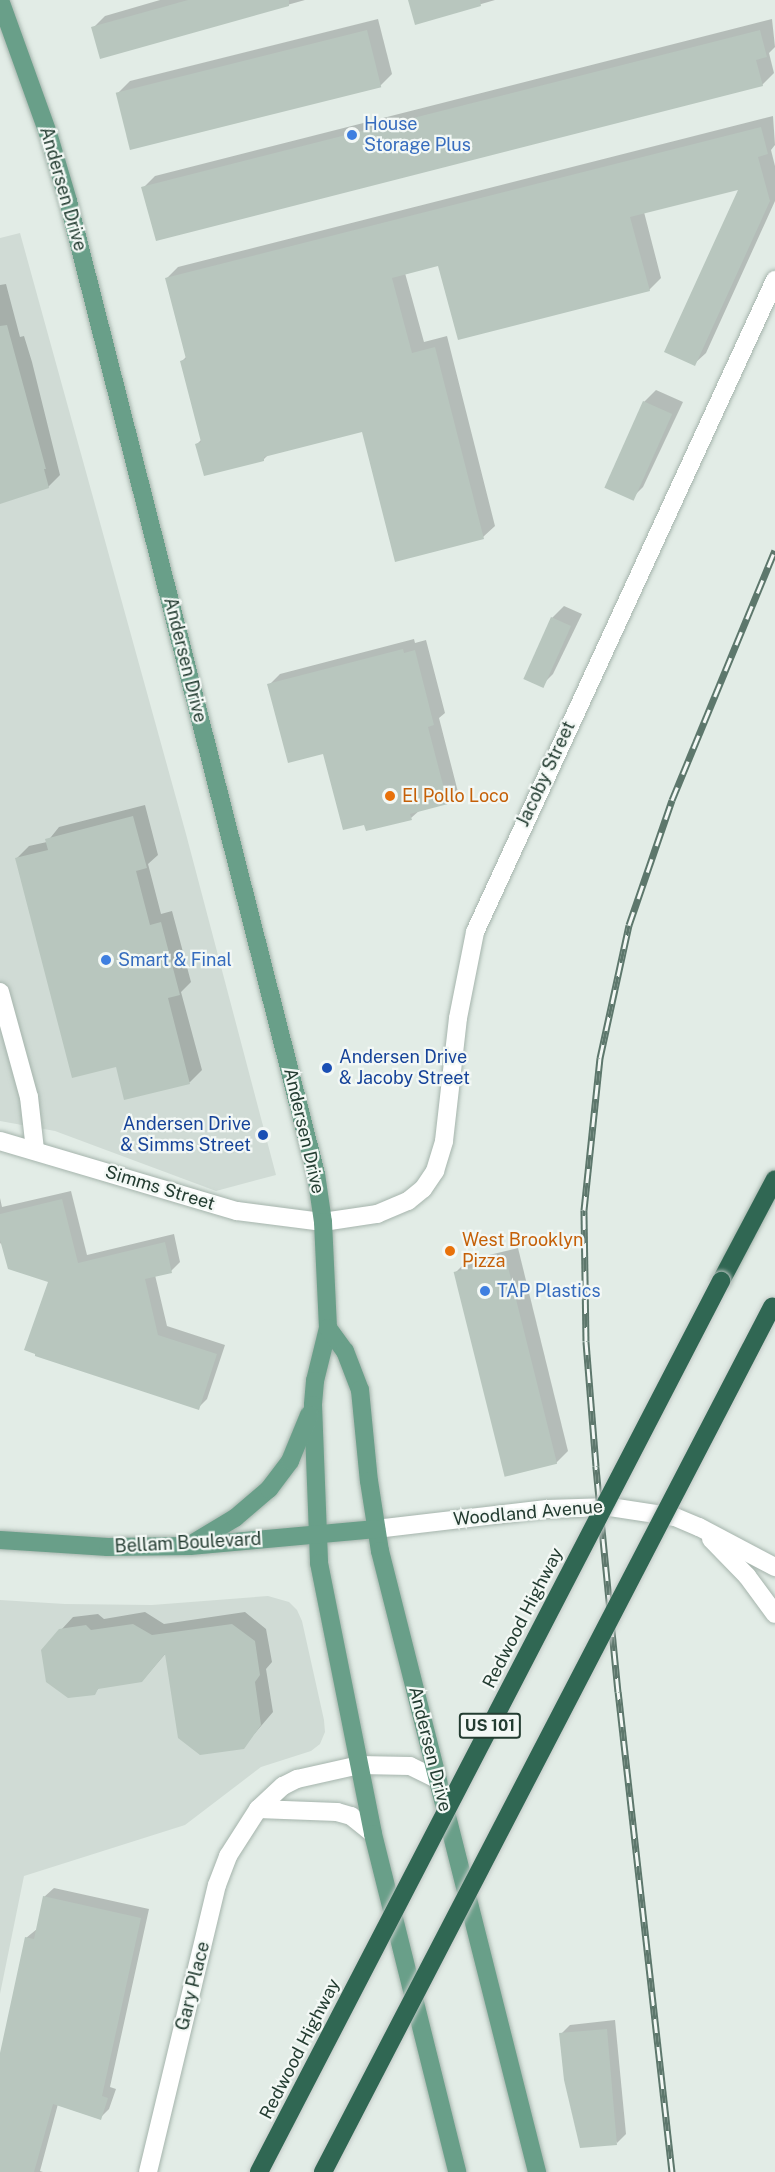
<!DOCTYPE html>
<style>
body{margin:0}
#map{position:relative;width:775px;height:2172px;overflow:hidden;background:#e2ece6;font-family:"Public Sans",sans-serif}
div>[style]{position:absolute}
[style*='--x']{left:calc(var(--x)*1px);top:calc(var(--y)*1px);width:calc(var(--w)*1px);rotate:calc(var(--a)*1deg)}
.built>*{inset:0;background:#d0dbd5}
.shadow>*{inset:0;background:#0003}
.building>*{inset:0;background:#b8c6be;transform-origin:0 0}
.roads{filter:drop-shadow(0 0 2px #a5b4ac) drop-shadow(0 0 2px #a5b4ac)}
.minor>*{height:18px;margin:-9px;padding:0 9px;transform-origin:9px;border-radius:9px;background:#fff}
.major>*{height:18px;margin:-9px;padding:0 9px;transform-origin:9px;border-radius:9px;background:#699f89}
.highway>*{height:18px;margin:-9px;padding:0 9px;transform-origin:9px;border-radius:9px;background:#306753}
.rail>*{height:7px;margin-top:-3.5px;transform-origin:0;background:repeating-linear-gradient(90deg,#f3f8f5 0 14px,#5d776c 0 28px);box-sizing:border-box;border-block:2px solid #5d776c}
.bridges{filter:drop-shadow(0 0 2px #c1c8c5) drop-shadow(0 0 2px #c1c8c5)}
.highway-bridge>*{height:18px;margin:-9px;padding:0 9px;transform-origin:9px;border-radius:9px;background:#306753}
.dots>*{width:16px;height:16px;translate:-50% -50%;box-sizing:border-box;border:3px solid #f3f8f5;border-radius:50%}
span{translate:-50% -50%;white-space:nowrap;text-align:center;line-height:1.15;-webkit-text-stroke:4.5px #f3f8f5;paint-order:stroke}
.shield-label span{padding:2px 4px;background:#f3f8f5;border:2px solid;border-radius:4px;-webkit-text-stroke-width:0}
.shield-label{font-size:16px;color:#233c31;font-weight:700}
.shop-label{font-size:18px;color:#366cbe}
.left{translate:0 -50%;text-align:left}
.street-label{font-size:18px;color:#233c31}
.food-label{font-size:18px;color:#c56008}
.transit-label{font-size:18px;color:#164399}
.right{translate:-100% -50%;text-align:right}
</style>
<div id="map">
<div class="built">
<i style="clip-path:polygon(20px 233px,186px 834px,276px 1175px,216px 1191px,55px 1131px,0 1121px,0 238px)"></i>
<i style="clip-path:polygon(268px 1596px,289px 1602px,297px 1610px,302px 1621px,324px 1720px,325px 1732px,320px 1744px,311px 1751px,261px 1767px,185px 1825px,24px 1876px,0 1994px,0 1600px,65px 1604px,152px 1605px)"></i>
</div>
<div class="shadow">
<i style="clip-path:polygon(160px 0,305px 0,101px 57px,93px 28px,105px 16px)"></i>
<i style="clip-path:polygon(410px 0,495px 0,416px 23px)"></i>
<i style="clip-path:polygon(378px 19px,392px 74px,380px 86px,118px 93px,130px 81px)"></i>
<i style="clip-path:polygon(772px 19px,775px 47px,769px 53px,774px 73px,762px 85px,143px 188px,155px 176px)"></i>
<i style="clip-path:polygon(773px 116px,775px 145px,771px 150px,775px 166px,775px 201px,706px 353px,694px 364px,740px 188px,644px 212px,661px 278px,649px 290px,439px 264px,405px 273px,424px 342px,447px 336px,495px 526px,483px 537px,363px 430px,269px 454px,264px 459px,197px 444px,202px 439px,182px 361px,187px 356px,166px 279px,178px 267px)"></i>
<i style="clip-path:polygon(6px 284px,20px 337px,24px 336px,32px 362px,60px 475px,48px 487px,0 501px,0 285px)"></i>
<i style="clip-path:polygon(656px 390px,683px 402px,643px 487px,631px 499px,644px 402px)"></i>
<i style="clip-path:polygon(564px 606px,582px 614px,553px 674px,541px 686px,552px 618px)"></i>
<i style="clip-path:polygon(414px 639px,415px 643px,426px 640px,445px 713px,439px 718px,458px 792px,447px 803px,420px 810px,411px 818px,324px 752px,269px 685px,280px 674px)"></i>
<i style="clip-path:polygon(145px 805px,158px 855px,148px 864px,161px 914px,172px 911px,191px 982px,181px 992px,202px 1070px,190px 1082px,126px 1098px,117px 1065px,17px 858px,29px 846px,47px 842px,59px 827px)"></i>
<i style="clip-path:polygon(71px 1191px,87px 1255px,174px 1234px,180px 1262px,171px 1271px,155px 1275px,167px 1326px,225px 1345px,207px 1399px,198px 1408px,50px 1281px,0 1243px,0 1198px,2px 1207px)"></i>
<i style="clip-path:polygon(518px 1248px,568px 1451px,556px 1463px,456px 1272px,468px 1260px)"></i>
<i style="clip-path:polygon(145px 1612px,164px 1624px,245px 1612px,266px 1629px,272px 1662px,266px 1669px,273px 1712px,243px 1747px,166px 1653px,142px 1681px,99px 1688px,94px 1693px,61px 1630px,73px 1617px,98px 1614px,104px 1619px)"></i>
<i style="clip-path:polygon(54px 1888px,149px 1909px,110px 2087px,116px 2089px,109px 2109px,100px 2118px,58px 2104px,40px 2171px,43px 2172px,0 2172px,0 2070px,26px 1938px,37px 1929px,44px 1897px)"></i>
<i style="clip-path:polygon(615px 2020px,626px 2134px,617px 2143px,561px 2034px,570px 2025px)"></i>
</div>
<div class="building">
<i style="clip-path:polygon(188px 0,289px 0,289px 6px,100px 59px,91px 27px)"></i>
<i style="clip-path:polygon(408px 0,480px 0,481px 6px,415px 25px)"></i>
<i style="left:367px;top:30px;width:59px;height:259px;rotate:76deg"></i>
<i style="clip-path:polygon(760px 30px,767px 57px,756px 60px,763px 86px,156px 241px,141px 187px)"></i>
<i style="clip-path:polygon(761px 127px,768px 154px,758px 157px,770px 201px,695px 366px,664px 352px,738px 190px,630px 217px,650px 291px,458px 340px,438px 266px,392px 278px,412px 353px,435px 347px,484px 539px,395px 562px,362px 432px,264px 457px,264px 461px,204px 476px,195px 444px,201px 442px,180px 361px,186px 359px,165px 278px)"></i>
<i style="clip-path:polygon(7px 325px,46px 469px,44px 469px,49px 488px,0 504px,0 326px)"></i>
<i style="left:643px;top:401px;width:32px;height:95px;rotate:24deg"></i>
<i style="left:551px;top:617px;width:22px;height:68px;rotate:24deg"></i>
<i style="clip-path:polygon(403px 649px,404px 653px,415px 650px,434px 725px,428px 727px,448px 804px,410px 814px,412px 820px,366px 831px,364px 825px,343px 830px,323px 754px,288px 763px,267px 684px)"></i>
<i style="clip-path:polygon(133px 816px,147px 868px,136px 871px,150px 925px,161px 922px,180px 995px,168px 998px,190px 1084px,124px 1100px,116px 1067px,72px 1078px,15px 858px,48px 850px,45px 839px)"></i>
<i style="clip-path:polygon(62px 1199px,78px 1263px,165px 1242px,172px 1273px,145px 1279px,158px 1335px,217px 1354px,199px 1410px,35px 1356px,35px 1354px,24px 1350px,48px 1282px,8px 1269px,0 1240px,0 1214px)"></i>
<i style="left:506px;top:1259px;width:211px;height:54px;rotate:76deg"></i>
<i style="clip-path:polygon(133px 1624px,152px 1635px,232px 1624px,255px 1641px,260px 1675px,255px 1682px,261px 1725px,244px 1749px,200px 1755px,178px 1738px,165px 1654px,142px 1682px,98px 1689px,95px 1695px,68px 1698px,46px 1682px,41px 1650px,59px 1629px,86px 1625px,91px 1630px)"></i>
<i style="clip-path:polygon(43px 1896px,141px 1918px,102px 2096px,108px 2098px,101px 2120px,53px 2104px,34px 2172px,0 2172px,0 2053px,25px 1937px,34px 1939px)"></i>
<i style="clip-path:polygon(607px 2029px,617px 2145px,580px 2148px,564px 2080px,559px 2033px)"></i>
</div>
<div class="roads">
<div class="minor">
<i style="--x:0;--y:992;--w:109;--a:74.6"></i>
<i style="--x:29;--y:1097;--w:53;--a:83.5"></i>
<i style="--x:0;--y:1141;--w:247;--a:16.5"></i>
<i style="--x:237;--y:1211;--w:87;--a:7.3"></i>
<i style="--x:323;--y:1222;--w:55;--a:-8.4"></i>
<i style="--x:377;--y:1214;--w:34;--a:-23"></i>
<i style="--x:408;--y:1201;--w:19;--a:-39"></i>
<i style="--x:423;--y:1189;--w:22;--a:-56"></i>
<i style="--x:435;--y:1171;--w:31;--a:-73"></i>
<i style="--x:444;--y:1141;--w:124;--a:-83.5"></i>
<i style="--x:458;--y:1018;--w:88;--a:-78.8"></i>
<i style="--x:475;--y:932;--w:718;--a:-65.29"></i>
<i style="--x:376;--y:1529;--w:172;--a:-6.7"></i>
<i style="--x:547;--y:1509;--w:63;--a:-1.8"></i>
<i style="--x:610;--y:1507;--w:66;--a:8.7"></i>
<i style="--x:675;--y:1517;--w:26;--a:23"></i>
<i style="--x:699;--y:1527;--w:86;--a:27.8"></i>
<i style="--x:711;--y:1539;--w:52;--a:45.8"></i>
<i style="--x:747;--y:1576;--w:47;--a:53.6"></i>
<i style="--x:258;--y:1809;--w:79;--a:2.2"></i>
<i style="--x:337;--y:1812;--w:15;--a:16"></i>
<i style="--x:351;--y:1816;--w:28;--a:39"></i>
<i style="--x:148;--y:2172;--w:295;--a:-76.5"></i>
<i style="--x:217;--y:1885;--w:31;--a:-69"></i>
<i style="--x:228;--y:1856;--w:56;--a:-57.4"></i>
<i style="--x:258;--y:1809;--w:34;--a:-43"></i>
<i style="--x:283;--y:1786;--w:16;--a:-27"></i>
<i style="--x:297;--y:1779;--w:64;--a:-12.7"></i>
<i style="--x:359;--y:1765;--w:51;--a:1.1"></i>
<i style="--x:410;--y:1766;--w:30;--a:26"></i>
</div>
<div class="major">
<i style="--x:0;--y:0;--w:141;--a:70.2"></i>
<i style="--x:48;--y:133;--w:71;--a:73.6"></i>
<i style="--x:68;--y:201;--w:1004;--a:75.7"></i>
<i style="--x:316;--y:1174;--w:49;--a:81.7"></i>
<i style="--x:323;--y:1222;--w:106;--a:87.3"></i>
<i style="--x:328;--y:1328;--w:55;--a:103.8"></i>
<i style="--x:315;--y:1381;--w:24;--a:95"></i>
<i style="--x:313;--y:1405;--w:158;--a:87.8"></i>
<i style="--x:319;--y:1563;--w:276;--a:78.7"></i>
<i style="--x:373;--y:1834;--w:348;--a:76"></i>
<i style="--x:328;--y:1328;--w:29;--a:54"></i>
<i style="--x:345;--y:1351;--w:42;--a:69"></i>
<i style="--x:360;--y:1390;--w:91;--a:84.4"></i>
<i style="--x:369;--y:1481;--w:71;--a:81.1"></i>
<i style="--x:380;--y:1551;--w:641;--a:75.81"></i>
<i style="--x:0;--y:1540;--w:108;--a:3.7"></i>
<i style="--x:108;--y:1547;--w:82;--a:-0.7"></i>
<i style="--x:190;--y:1546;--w:187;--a:-5.2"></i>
<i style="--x:195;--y:1542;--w:47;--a:-31"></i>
<i style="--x:235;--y:1518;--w:45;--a:-40.5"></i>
<i style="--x:269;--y:1489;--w:35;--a:-53"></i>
<i style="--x:290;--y:1461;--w:50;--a:-67.6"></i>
</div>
<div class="highway">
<i style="--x:721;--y:1281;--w:115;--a:-62.1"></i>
</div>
</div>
<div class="rail">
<i style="--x:672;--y:2172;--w:483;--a:-96.4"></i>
<i style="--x:618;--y:1692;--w:227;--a:-95.6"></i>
<i style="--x:596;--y:1466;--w:125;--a:-94.6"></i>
<i style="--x:586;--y:1341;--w:131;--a:-90.9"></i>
<i style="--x:584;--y:1210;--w:153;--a:-84"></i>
<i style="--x:600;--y:1058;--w:136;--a:-77.7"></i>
<i style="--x:629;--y:925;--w:132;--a:-71"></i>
<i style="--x:672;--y:800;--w:270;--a:-67.6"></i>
</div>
<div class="bridges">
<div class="highway-bridge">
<i style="--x:259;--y:2172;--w:1004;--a:-62.59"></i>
<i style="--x:323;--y:2172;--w:975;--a:-62.57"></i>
</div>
</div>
<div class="dots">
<i style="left:352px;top:135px;background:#3f7fe0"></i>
<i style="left:390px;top:796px;background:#e8710a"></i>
<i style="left:106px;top:960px;background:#3f7fe0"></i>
<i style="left:327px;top:1068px;background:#1a4fb4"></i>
<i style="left:263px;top:1135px;background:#1a4fb4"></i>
<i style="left:450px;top:1251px;background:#e8710a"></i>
<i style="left:485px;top:1291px;background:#3f7fe0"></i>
</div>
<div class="shield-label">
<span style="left:490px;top:1726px">US 101</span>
</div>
<div class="shop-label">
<span class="left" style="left:364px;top:135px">House<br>Storage Plus</span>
<span class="left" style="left:118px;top:960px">Smart &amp; Final</span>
<span class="left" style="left:497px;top:1291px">TAP Plastics</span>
</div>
<div class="street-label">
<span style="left:63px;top:189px;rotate:74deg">Andersen Drive</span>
<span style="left:185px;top:660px;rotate:76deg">Andersen Drive</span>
<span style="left:546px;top:774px;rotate:-65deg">Jacoby Street</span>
<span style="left:304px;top:1131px;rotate:77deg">Andersen Drive</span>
<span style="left:160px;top:1188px;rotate:17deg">Simms Street</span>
<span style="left:528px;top:1513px;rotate:-5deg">Woodland Avenue</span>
<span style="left:188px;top:1543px;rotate:-3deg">Bellam Boulevard</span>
<span style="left:523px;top:1618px;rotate:-63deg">Redwood Highway</span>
<span style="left:430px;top:1749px;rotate:76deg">Andersen Drive</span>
<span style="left:193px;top:1986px;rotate:-76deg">Gary Place</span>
<span style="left:300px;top:2049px;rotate:-63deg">Redwood Highway</span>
</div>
<div class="food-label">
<span class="left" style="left:402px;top:796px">El Pollo Loco</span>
<span class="left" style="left:462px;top:1251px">West Brooklyn<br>Pizza</span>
</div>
<div class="transit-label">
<span class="left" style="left:339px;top:1068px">Andersen Drive<br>&amp; Jacoby Street</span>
<span class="right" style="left:251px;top:1135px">Andersen Drive<br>&amp; Simms Street</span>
</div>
</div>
